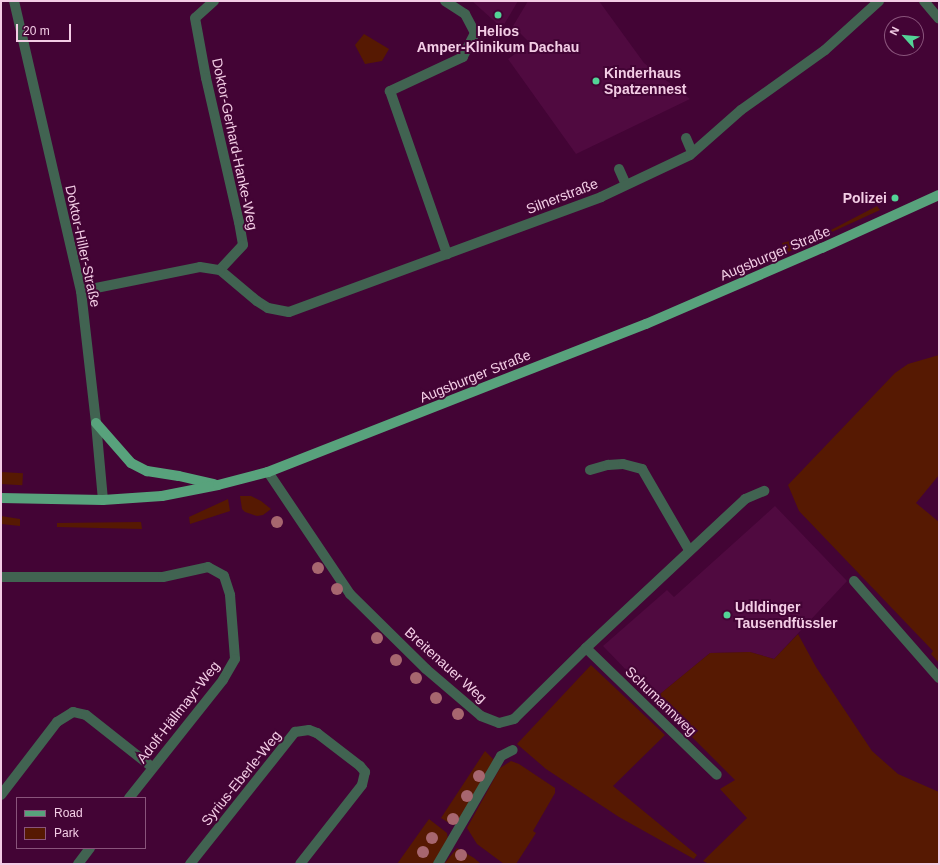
<!DOCTYPE html>
<meta charset="utf-8">
<style>
body{margin:0}
#map{position:relative;width:940px;height:865px;overflow:hidden;background:#430435;font-family:Arial,sans-serif}
div>[style]{position:absolute}
[style*='--x']{left:calc(var(--x)*1px);top:calc(var(--y)*1px);width:calc(var(--w)*1px);rotate:calc(var(--a)*1deg)}
.built>*{inset:0;background:#500a40}
.green>*{inset:0;background:#561902;transform-origin:0 0}
.minor>*{height:10px;margin:-5px;padding:0 5px;transform-origin:5px;border-radius:5px;background:#416351}
.major>*{height:10px;margin:-5px;padding:0 5px;transform-origin:5px;border-radius:5px;background:#58a27c}
.trees>*{width:12px;height:12px;margin:-6px;border-radius:50%;background:#a7666f}
.dots>*{width:11px;height:11px;translate:-50% -50%;box-sizing:border-box;border:2px solid #430435;border-radius:50%}
span{translate:-50% -50%;white-space:nowrap;text-align:center;line-height:1.15;-webkit-text-stroke:4px #430435;paint-order:stroke}
.poi-label{font-size:14px;color:#f3cde5;font-weight:700}
.left{translate:0 -50%;text-align:left}
.right{translate:-100% -50%;text-align:right}
.street-label{font-size:14px;color:#f3cde5}
.frame{position:absolute;inset:0;border:2px solid #f3cde5;pointer-events:none}
.legend{position:absolute;left:16px;top:797px;width:130px;height:52px;box-sizing:border-box;background:#430435;border:1px solid #89547b;margin:0;padding:5px 7px;list-style:none;font-size:12px;color:#f3cde5}
.legend li{display:flex;align-items:center;gap:8px;height:20px}
.legend b{width:20px;border:1px solid #89547b}
.north{position:absolute;left:884px;top:16px;width:40px;height:40px;box-sizing:border-box;background:#430435;border:1px solid #89547b;border-radius:50%;rotate:297deg;font-size:11px;font-weight:700;line-height:16px;text-align:center;color:#f3cde5}
.north::after{content:'';display:block;margin:auto;width:14px;height:18px;background:#53d397;clip-path:polygon(50% 0,100% 100%,50% 72%,0 100%)}
.scale{position:absolute;left:16px;top:24px;width:55px;height:18px;box-sizing:border-box;border:2px solid #f3cde5;border-top:0;padding-left:5px;font-size:12px;line-height:14px;white-space:nowrap;color:#f3cde5;-webkit-text-stroke:3px #430435;paint-order:stroke}
</style>
<div id="map">
<div class="built">
<i style="clip-path:polygon(472px 1px,518px 1px,502px 28px)"></i>
<i style="clip-path:polygon(528px 1px,599px 1px,644px 63px,690px 99px,576px 154px,508px 59px,530px 43px,513px 26px)"></i>
<i style="clip-path:polygon(775px 506px,847px 581px,774px 659px,750px 652px,710px 653px,654px 699px,603px 646px,667px 590px,674px 597px)"></i>
</div>
<div class="green">
<i style="clip-path:polygon(364px 34px,389px 49px,382px 61px,365px 64px,355px 45px)"></i>
<i style="clip-path:polygon(877px 206px,880px 210px,786px 253px,782px 243px,829px 231px)"></i>
<i style="clip-path:polygon(939px 355px,939px 475px,916px 503px,939px 522px,939px 663px,931px 654px,933px 651px,799px 511px,788px 485px,895px 373px,908px 364px)"></i>
<i style="left:1px;top:472px;width:22px;height:12px;rotate:3deg"></i>
<i style="clip-path:polygon(240px 496px,251px 496px,261px 501px,271px 509px,263px 515px,257px 516px,245px 512px,242px 509px)"></i>
<i style="clip-path:polygon(228px 499px,230px 511px,190px 524px,189px 517px)"></i>
<i style="clip-path:polygon(1px 516px,20px 519px,20px 526px,1px 524px)"></i>
<i style="clip-path:polygon(141px 522px,142px 529px,57px 527px,57px 523px)"></i>
<i style="clip-path:polygon(798px 634px,816px 667px,872px 751px,898px 774px,939px 792px,939px 864px,709px 864px,703px 861px,747px 818px,720px 789px,735px 780px,654px 699px,710px 653px,750px 652px,774px 659px)"></i>
<i style="clip-path:polygon(591px 665px,665px 735px,613px 786px,697px 855px,694px 859px,619px 817px,546px 769px,517px 744px)"></i>
<i style="clip-path:polygon(485px 751px,493px 759px,492px 765px,458px 822px,454px 825px,449px 823px,441px 818px)"></i>
<i style="clip-path:polygon(511px 761px,519px 764px,555px 788px,555px 793px,533px 831px,536px 833px,516px 864px,504px 864px,477px 844px,467px 828px,500px 768px)"></i>
<i style="clip-path:polygon(429px 819px,447px 833px,448px 839px,438px 864px,397px 864px)"></i>
<i style="clip-path:polygon(457px 848px,474px 858px,481px 864px,444px 864px)"></i>
</div>
<div class="minor">
<i style="--x:14;--y:1;--w:298;--a:77"></i>
<i style="--x:81;--y:291;--w:133;--a:83.5"></i>
<i style="--x:96;--y:423;--w:77;--a:84.8"></i>
<i style="--x:214;--y:1;--w:25;--a:138"></i>
<i style="--x:195;--y:18;--w:61;--a:79.6"></i>
<i style="--x:206;--y:78;--w:148;--a:77.1"></i>
<i style="--x:239;--y:222;--w:23;--a:80"></i>
<i style="--x:243;--y:245;--w:34;--a:133"></i>
<i style="--x:445;--y:1;--w:24;--a:33"></i>
<i style="--x:465;--y:14;--w:21;--a:62"></i>
<i style="--x:475;--y:33;--w:27;--a:117"></i>
<i style="--x:463;--y:57;--w:81;--a:155"></i>
<i style="--x:390;--y:91;--w:173;--a:70.7"></i>
<i style="--x:924;--y:1;--w:23;--a:50"></i>
<i style="--x:686;--y:138;--w:15;--a:67"></i>
<i style="--x:619;--y:169;--w:17;--a:66"></i>
<i style="--x:220;--y:270;--w:48;--a:40"></i>
<i style="--x:257;--y:301;--w:13;--a:32"></i>
<i style="--x:268;--y:308;--w:21;--a:11"></i>
<i style="--x:289;--y:312;--w:333;--a:-20.2"></i>
<i style="--x:601;--y:197;--w:98;--a:-25.3"></i>
<i style="--x:690;--y:155;--w:68;--a:-41.4"></i>
<i style="--x:741;--y:110;--w:103;--a:-35.5"></i>
<i style="--x:825;--y:50;--w:73;--a:-42.2"></i>
<i style="--x:81;--y:291;--w:121;--a:-11.4"></i>
<i style="--x:200;--y:267;--w:20;--a:9"></i>
<i style="--x:590;--y:470;--w:19;--a:-16"></i>
<i style="--x:608;--y:465;--w:15;--a:-4"></i>
<i style="--x:623;--y:464;--w:20;--a:15"></i>
<i style="--x:642;--y:469;--w:94;--a:59.9"></i>
<i style="--x:268;--y:472;--w:147;--a:56.1"></i>
<i style="--x:350;--y:594;--w:107;--a:44.6"></i>
<i style="--x:426;--y:669;--w:72;--a:40.5"></i>
<i style="--x:481;--y:716;--w:19;--a:21"></i>
<i style="--x:499;--y:723;--w:16;--a:-15"></i>
<i style="--x:514;--y:719;--w:101;--a:-44.6"></i>
<i style="--x:586;--y:648;--w:218;--a:-43.1"></i>
<i style="--x:745;--y:499;--w:21;--a:-23"></i>
<i style="--x:1;--y:577;--w:162;--a:0"></i>
<i style="--x:163;--y:577;--w:46;--a:-12.5"></i>
<i style="--x:208;--y:567;--w:18;--a:29"></i>
<i style="--x:224;--y:576;--w:20;--a:72"></i>
<i style="--x:230;--y:595;--w:64;--a:85.5"></i>
<i style="--x:235;--y:659;--w:24;--a:120"></i>
<i style="--x:223;--y:680;--w:151;--a:128.5"></i>
<i style="--x:854;--y:581;--w:129;--a:48.8"></i>
<i style="--x:586;--y:648;--w:182;--a:44.1"></i>
<i style="--x:1;--y:795;--w:92;--a:-52.5"></i>
<i style="--x:57;--y:722;--w:19;--a:-32"></i>
<i style="--x:73;--y:712;--w:13;--a:13"></i>
<i style="--x:86;--y:715;--w:85;--a:38.3"></i>
<i style="--x:78;--y:864;--w:20;--a:-53"></i>
<i style="--x:190;--y:864;--w:169;--a:-51.5"></i>
<i style="--x:295;--y:732;--w:14;--a:-8"></i>
<i style="--x:309;--y:730;--w:9;--a:21"></i>
<i style="--x:317;--y:733;--w:54;--a:37.5"></i>
<i style="--x:360;--y:766;--w:8;--a:50"></i>
<i style="--x:365;--y:772;--w:13;--a:103"></i>
<i style="--x:362;--y:785;--w:100;--a:128.1"></i>
<i style="--x:438;--y:864;--w:125;--a:-59.7"></i>
<i style="--x:501;--y:756;--w:13;--a:-27"></i>
</div>
<div class="major">
<i style="--x:96;--y:423;--w:53;--a:48.8"></i>
<i style="--x:131;--y:463;--w:18;--a:27"></i>
<i style="--x:147;--y:471;--w:32;--a:9"></i>
<i style="--x:179;--y:476;--w:36;--a:13"></i>
<i style="--x:1;--y:498;--w:102;--a:1.1"></i>
<i style="--x:103;--y:500;--w:59;--a:-3.9"></i>
<i style="--x:162;--y:496;--w:57;--a:-11.1"></i>
<i style="--x:218;--y:485;--w:52;--a:-14.6"></i>
<i style="--x:268;--y:472;--w:406;--a:-21.4"></i>
<i style="--x:646;--y:324;--w:192;--a:-23.4"></i>
<i style="--x:822;--y:248;--w:128;--a:-24.4"></i>
</div>
<div class="trees">
<i style="left:277px;top:522px"></i>
<i style="left:318px;top:568px"></i>
<i style="left:337px;top:589px"></i>
<i style="left:377px;top:638px"></i>
<i style="left:396px;top:660px"></i>
<i style="left:416px;top:678px"></i>
<i style="left:436px;top:698px"></i>
<i style="left:458px;top:714px"></i>
<i style="left:479px;top:776px"></i>
<i style="left:467px;top:796px"></i>
<i style="left:453px;top:819px"></i>
<i style="left:432px;top:838px"></i>
<i style="left:423px;top:852px"></i>
<i style="left:461px;top:855px"></i>
</div>
<div class="dots">
<i style="left:498px;top:15px;background:#53d397"></i>
<i style="left:596px;top:81px;background:#53d397"></i>
<i style="left:895px;top:198px;background:#53d397"></i>
<i style="left:727px;top:615px;background:#53d397"></i>
</div>
<div class="poi-label">
<span style="left:498px;top:39px">Helios<br>Amper-Klinikum Dachau</span>
<span class="left" style="left:604px;top:81px">Kinderhaus<br>Spatzennest</span>
<span class="right" style="left:887px;top:198px">Polizei</span>
<span class="left" style="left:735px;top:615px">Udldinger<br>Tausendfüssler</span>
</div>
<div class="street-label">
<span style="left:235px;top:144px;rotate:78deg">Doktor-Gerhard-Hanke-Weg</span>
<span style="left:562px;top:196px;rotate:-21deg">Silnerstraße</span>
<span style="left:83px;top:246px;rotate:78deg">Doktor-Hiller-Straße</span>
<span style="left:775px;top:253px;rotate:-23deg">Augsburger Straße</span>
<span style="left:475px;top:376px;rotate:-22deg">Augsburger Straße</span>
<span style="left:446px;top:665px;rotate:42deg">Breitenauer Weg</span>
<span style="left:661px;top:701px;rotate:44deg">Schumannweg</span>
<span style="left:178px;top:712px;rotate:-52deg">Adolf-Hällmayr-Weg</span>
<span style="left:241px;top:778px;rotate:-51deg">Syrius-Eberle-Weg</span>
</div>
<div class="frame"></div>
<ul class="legend">
<li><b style="height:5px;background:#58a27c"></b>Road</li>
<li><b style="height:11px;background:#561902"></b>Park</li>
</ul>
<div class="north">N</div>
<div class="scale">20 m</div>
</div>
